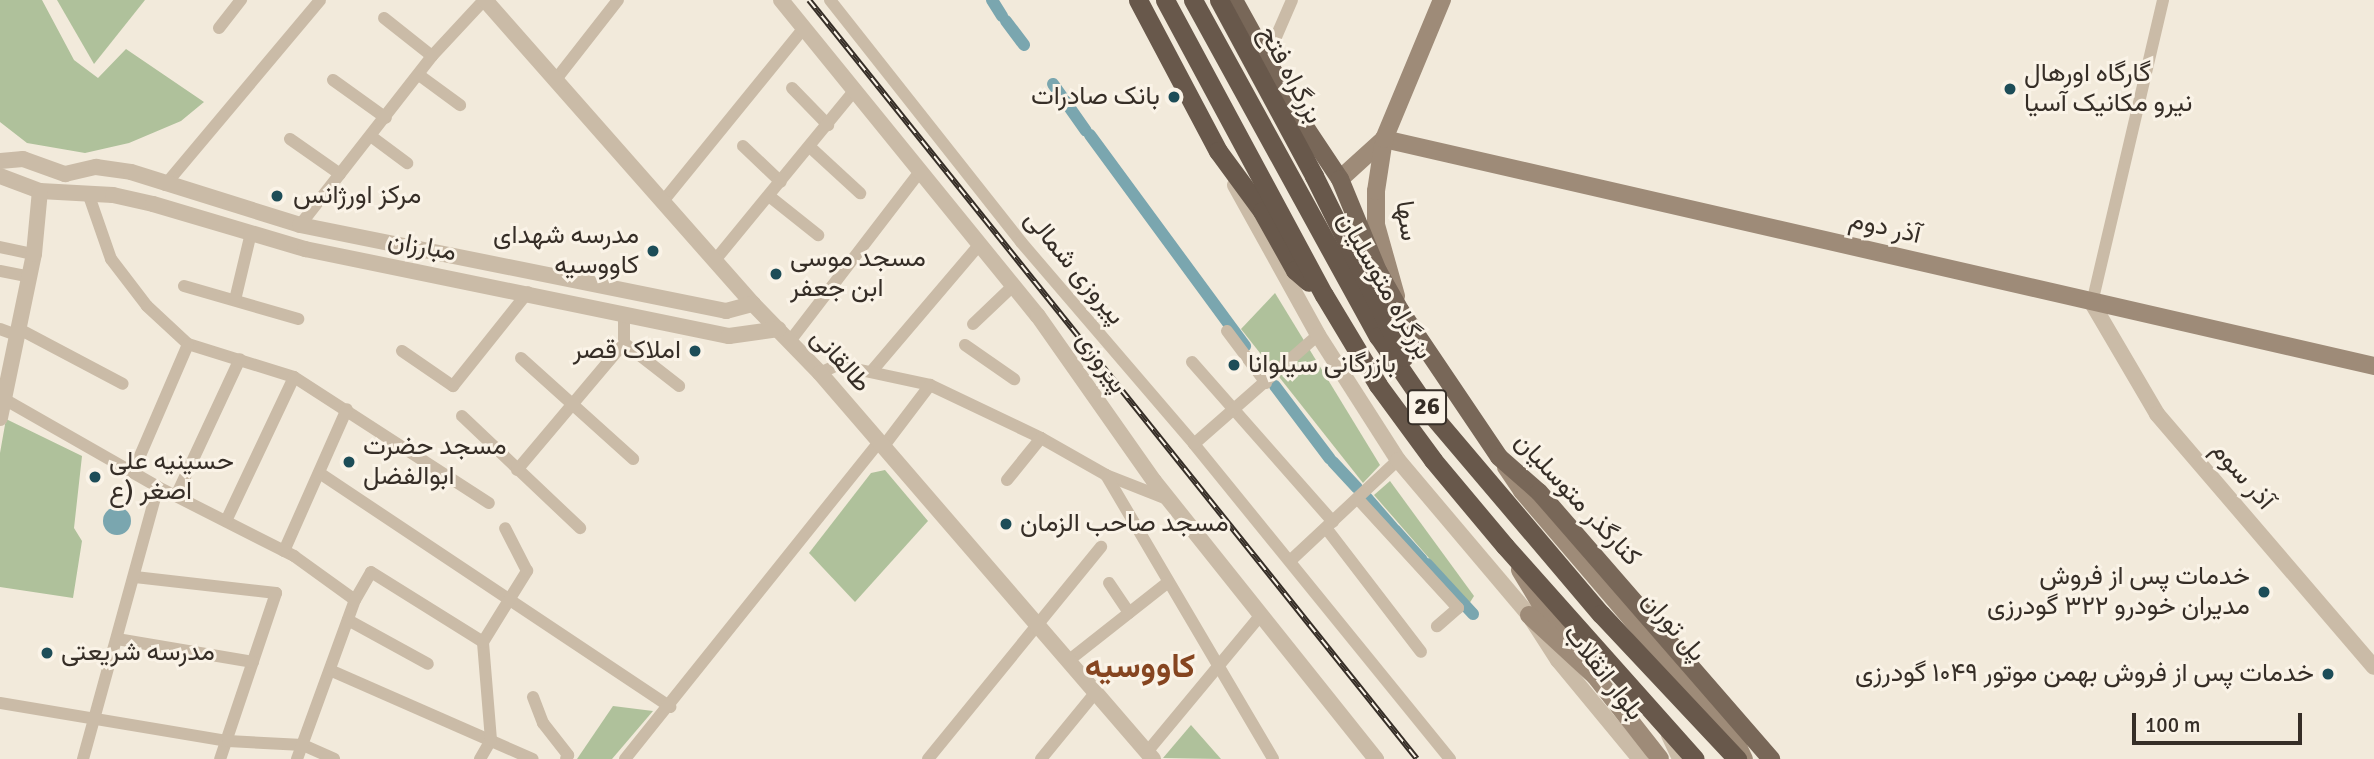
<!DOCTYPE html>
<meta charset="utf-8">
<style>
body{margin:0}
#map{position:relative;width:2374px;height:759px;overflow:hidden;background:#f2eadb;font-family:Signika,Vazirmatn,sans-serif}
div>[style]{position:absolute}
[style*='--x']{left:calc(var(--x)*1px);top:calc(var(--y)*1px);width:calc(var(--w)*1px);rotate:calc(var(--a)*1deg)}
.green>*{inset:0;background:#afc19b}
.water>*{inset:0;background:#7aa6af}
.round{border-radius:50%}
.canal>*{height:12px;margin:-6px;padding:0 6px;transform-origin:6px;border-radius:6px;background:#7aa6af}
.minor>*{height:12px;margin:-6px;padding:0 6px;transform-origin:6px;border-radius:6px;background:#cabba7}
.tertiary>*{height:16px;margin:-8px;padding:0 8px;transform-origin:8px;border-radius:8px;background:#cabba7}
.secondary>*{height:18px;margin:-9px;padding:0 9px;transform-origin:9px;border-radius:9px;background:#9e8b78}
.primary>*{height:18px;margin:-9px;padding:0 9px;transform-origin:9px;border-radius:9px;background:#786758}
.trunk>*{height:19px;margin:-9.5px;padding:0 9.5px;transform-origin:9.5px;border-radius:9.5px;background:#68584b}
.rail>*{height:6px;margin-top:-3px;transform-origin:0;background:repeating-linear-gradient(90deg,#faf3e7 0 10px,#362e27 0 20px);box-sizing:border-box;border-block:2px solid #362e27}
.dots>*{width:19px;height:19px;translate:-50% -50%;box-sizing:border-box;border:4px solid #faf3e7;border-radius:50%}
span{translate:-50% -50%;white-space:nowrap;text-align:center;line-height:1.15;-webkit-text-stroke:6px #faf3e7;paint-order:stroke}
.shield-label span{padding:2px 5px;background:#faf3e7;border:2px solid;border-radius:5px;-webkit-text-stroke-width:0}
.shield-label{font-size:24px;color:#362e27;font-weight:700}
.poi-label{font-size:26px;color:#362e27}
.left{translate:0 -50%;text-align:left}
.right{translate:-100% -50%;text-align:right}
.street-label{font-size:26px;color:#362e27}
.district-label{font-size:33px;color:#864520;font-weight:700}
.scale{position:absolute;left:2132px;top:713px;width:170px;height:32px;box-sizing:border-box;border:4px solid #362e27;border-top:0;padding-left:9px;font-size:21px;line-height:24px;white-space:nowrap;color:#362e27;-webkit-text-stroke:5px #faf3e7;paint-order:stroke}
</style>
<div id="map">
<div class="green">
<i style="clip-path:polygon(0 0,42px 0,74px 60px,98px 78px,126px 49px,204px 102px,181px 121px,129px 143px,85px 153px,27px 143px,0 122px)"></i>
<i style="clip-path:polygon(57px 0,145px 0,94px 64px)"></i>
<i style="clip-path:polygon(1275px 293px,1380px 465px,1363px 483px,1241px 329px)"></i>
<i style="clip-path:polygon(6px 419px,82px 456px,74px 528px,82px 541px,73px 598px,0 587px,0 453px)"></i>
<i style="clip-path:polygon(885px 470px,928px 521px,855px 602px,809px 553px,871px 473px)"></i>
<i style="clip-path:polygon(1390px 481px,1474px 596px,1469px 604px,1374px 495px)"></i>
<i style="clip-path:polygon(613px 706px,653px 711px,612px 759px,577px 759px)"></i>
<i style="clip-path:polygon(1191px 725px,1221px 759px,1163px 758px)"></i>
</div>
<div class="water">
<i class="round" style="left:103px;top:507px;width:28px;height:28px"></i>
</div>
<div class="canal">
<i style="--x:992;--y:0;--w:19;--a:58"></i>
<i style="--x:1006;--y:21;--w:30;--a:53"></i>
<i style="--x:1053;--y:84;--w:57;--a:54.9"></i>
<i style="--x:1090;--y:135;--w:262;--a:53.7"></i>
<i style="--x:1275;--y:386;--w:91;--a:53"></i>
<i style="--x:1333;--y:462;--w:35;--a:47"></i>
<i style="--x:1366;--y:497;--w:40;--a:49"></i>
<i style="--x:1395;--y:530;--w:40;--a:48"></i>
<i style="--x:1427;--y:564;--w:68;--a:47.4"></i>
</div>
<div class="minor">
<i style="--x:830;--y:0;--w:308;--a:51.7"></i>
<i style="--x:1021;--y:242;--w:266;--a:49.4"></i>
<i style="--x:1194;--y:444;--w:406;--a:50.9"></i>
<i style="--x:384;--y:18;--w:61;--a:38.4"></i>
<i style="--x:219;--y:28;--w:36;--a:-52"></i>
<i style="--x:1276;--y:37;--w:40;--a:-66.6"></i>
<i style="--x:419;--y:75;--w:51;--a:36.2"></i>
<i style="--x:557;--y:78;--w:99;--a:-52"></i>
<i style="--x:333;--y:80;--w:65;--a:35.6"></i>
<i style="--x:792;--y:88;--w:52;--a:45.8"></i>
<i style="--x:372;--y:137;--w:44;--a:36.6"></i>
<i style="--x:290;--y:139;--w:61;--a:35"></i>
<i style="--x:743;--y:146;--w:52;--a:43.5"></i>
<i style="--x:811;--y:148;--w:67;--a:42.6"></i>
<i style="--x:165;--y:185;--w:241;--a:-50"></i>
<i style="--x:88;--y:193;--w:70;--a:70.8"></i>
<i style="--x:111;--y:259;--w:59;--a:52.5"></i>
<i style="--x:147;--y:306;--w:56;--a:42.8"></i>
<i style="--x:188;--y:344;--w:111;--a:17.3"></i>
<i style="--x:294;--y:377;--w:232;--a:32.9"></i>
<i style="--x:769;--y:196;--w:63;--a:38.5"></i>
<i style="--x:664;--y:200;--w:222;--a:-50.9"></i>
<i style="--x:300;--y:225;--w:214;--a:-52"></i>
<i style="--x:432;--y:56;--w:76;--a:-47.1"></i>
<i style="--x:0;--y:247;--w:35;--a:12"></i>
<i style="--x:716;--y:259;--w:219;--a:-50.6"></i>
<i style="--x:0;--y:271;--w:31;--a:11"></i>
<i style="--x:184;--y:286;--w:119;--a:16.1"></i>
<i style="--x:235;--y:300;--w:69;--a:-76.6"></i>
<i style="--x:2092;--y:303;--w:311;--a:-76.8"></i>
<i style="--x:973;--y:324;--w:57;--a:-43.6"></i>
<i style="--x:0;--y:329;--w:20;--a:20"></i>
<i style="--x:21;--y:330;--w:115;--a:27.9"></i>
<i style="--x:1227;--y:331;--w:65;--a:53.1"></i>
<i style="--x:790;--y:341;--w:215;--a:-52.5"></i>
<i style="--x:624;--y:343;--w:70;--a:38"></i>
<i style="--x:965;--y:345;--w:60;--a:34.8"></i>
<i style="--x:402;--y:351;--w:62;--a:34.5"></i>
<i style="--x:453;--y:386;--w:120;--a:-51.4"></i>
<i style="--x:521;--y:358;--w:151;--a:42"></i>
<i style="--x:1192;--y:362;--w:213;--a:48.6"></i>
<i style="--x:871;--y:372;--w:168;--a:-49.6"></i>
<i style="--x:820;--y:373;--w:19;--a:-25"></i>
<i style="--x:837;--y:365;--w:95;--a:12.1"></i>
<i style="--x:930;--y:385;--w:123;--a:25.5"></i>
<i style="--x:1041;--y:438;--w:75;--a:29.6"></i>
<i style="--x:1106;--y:475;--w:66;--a:21.5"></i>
<i style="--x:4;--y:399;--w:177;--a:29.7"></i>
<i style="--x:158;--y:487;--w:153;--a:26.9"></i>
<i style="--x:294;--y:556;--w:75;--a:35.8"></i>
<i style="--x:462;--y:416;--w:163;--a:43.5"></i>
<i style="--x:1194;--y:444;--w:165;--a:-41.3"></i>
<i style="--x:883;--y:447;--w:78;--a:-52.8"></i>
<i style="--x:517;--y:470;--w:166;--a:-49.9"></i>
<i style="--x:624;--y:343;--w:29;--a:-90"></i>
<i style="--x:133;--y:472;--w:139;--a:-66.7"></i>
<i style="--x:321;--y:474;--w:420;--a:33.7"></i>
<i style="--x:1106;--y:475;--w:329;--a:59.5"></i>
<i style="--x:1007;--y:480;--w:54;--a:-51"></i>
<i style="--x:176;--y:496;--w:151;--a:-65"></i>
<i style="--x:1358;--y:499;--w:148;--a:47.5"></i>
<i style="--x:1458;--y:608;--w:28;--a:139"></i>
<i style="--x:226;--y:521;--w:159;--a:-64.7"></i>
<i style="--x:1326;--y:528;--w:156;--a:52.5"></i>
<i style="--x:284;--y:551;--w:155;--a:-66.1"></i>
<i style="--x:1290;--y:561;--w:148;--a:-43.1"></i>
<i style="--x:135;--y:577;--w:142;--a:6.5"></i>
<i style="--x:276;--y:593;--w:175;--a:108.6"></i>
<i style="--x:1109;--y:583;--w:36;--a:56"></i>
<i style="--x:348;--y:620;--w:91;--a:28.8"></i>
<i style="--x:117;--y:639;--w:138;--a:9.6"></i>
<i style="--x:1068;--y:661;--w:126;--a:-38.2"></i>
<i style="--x:332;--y:671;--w:219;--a:23.7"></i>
<i style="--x:533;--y:697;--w:28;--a:69"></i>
<i style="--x:543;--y:723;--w:41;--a:52"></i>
<i style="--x:568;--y:755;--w:4;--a:117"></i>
<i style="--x:0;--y:703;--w:231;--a:9.5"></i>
<i style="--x:228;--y:741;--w:75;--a:3.1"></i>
<i style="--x:303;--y:745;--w:34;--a:24"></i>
<i style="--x:1147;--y:752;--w:177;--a:-50.3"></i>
<i style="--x:83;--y:759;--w:282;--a:-74.6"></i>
<i style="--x:297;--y:759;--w:169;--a:-70"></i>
<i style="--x:355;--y:600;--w:32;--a:-60"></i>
<i style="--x:371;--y:572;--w:132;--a:32"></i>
<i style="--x:480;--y:759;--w:22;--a:-60"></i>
<i style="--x:491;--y:740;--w:98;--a:-94.7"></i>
<i style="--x:483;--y:642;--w:84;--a:-58.2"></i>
<i style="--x:527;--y:571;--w:48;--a:-117.1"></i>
<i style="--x:625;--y:759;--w:406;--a:-51.3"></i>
<i style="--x:928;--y:759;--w:274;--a:-50.8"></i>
<i style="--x:1041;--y:759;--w:85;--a:-50.7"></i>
</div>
<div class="tertiary">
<i style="--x:485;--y:0;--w:405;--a:48.6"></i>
<i style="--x:753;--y:304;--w:96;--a:45.8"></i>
<i style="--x:820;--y:373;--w:510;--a:49.22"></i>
<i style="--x:781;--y:0;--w:407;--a:50.9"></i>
<i style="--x:1038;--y:316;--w:202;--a:54.9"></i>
<i style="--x:1154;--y:481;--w:356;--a:51.4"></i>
<i style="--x:0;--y:161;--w:23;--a:-5"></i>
<i style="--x:23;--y:159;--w:45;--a:19.7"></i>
<i style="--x:65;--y:174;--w:32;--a:-13"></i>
<i style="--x:96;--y:167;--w:35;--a:8"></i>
<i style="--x:131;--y:172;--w:177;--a:17.4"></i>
<i style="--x:300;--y:225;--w:435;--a:11.4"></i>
<i style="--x:726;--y:311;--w:28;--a:-15"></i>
<i style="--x:0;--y:176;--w:43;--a:20.6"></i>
<i style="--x:40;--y:191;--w:73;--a:3.1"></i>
<i style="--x:113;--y:195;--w:41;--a:12.7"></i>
<i style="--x:153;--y:204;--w:159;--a:16.5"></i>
<i style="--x:305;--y:249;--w:433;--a:11.6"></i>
<i style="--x:729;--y:336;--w:50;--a:-8"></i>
<i style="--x:1235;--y:185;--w:171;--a:61"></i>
<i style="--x:1318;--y:335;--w:148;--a:57.4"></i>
<i style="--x:1398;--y:460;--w:203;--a:49.8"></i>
<i style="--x:1529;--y:615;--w:54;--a:57.2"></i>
<i style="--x:1558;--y:660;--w:129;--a:50.4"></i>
<i style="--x:2092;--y:303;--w:129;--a:59.6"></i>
<i style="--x:2157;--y:414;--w:333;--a:49.4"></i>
<i style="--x:0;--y:418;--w:167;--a:-78.3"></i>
<i style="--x:34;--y:254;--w:63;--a:-84.6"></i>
<i style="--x:1669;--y:735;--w:26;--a:65"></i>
</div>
<div class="secondary">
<i style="--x:1384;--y:139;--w:1016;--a:12.91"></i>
<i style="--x:1340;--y:179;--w:59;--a:-42.3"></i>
<i style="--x:1396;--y:296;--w:74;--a:-105.7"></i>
<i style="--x:1376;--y:225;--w:34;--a:-90"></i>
<i style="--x:1376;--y:191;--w:53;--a:-81.3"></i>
<i style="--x:1384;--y:139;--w:151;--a:-67.4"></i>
<i style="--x:1506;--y:467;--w:29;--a:56"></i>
<i style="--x:1522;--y:491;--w:328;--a:49.5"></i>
<i style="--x:1735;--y:740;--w:21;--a:65"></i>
<i style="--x:1520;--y:570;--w:74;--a:58.9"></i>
<i style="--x:1529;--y:615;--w:90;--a:42.7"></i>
<i style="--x:1595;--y:676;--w:105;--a:51.9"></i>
</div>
<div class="primary">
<i style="--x:1234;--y:0;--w:136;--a:61"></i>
<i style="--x:1300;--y:119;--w:72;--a:56.3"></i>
<i style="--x:1340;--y:179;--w:100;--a:67.6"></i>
<i style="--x:1378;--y:271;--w:45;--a:60.6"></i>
<i style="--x:1400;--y:310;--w:177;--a:56"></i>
<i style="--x:1499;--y:457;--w:53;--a:41.2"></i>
<i style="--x:1539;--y:492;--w:354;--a:49"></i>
</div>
<div class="trunk">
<i style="--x:1138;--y:0;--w:171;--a:62.1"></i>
<i style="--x:1218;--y:151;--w:74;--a:53.7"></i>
<i style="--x:1262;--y:211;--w:68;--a:60.8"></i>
<i style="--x:1295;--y:270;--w:18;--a:41"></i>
<i style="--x:1165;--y:0;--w:335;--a:61.7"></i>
<i style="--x:1324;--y:295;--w:105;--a:59"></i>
<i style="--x:1378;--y:385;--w:93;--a:53.7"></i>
<i style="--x:1433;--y:460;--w:112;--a:50.1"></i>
<i style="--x:1505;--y:546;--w:285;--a:48.3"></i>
<i style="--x:1193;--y:0;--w:384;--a:61.2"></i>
<i style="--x:1378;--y:336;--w:96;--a:55.6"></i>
<i style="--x:1432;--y:415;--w:261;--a:49.7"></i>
<i style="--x:1601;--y:614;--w:199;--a:46.8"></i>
<i style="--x:1219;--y:0;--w:200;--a:61.6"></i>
<i style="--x:1314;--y:176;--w:202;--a:63.6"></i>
</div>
<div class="rail">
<i style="--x:809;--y:0;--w:972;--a:51.3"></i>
</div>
<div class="dots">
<i style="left:2010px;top:89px;background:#1d4d58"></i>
<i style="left:1174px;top:97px;background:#1d4d58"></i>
<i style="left:277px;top:196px;background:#1d4d58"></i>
<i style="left:653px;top:251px;background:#1d4d58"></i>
<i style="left:776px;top:274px;background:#1d4d58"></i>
<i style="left:695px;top:351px;background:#1d4d58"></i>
<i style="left:1234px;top:365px;background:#1d4d58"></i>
<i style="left:349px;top:462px;background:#1d4d58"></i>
<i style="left:95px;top:477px;background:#1d4d58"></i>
<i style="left:1006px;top:524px;background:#1d4d58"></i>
<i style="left:2264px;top:592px;background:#1d4d58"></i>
<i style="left:47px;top:653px;background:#1d4d58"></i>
<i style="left:2328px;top:674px;background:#1d4d58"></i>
</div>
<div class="shield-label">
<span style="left:1427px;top:407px">26</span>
</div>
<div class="poi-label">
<span class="left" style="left:2024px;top:89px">گارگاه اورهال<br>نیرو مکانیک آسیا</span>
<span class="right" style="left:1160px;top:97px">بانک صادرات</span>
<span class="left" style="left:293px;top:196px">مرکز اورژانس</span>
<span class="right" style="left:639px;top:251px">مدرسه شهدای<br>کاووسیه</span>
<span class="left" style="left:790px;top:274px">مسجد موسی<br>ابن جعفر</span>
<span class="right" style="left:681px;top:351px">املاک قصر</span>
<span class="left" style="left:1248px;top:365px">بازرگانی سیلوانا</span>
<span class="left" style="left:363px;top:462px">مسجد حضرت<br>ابوالفضل</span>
<span class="left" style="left:109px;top:477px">حسینیه علی<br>اصغر (ع</span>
<span class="left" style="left:1020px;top:524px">مسجد صاحب الزمان</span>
<span class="right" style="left:2250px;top:592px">خدمات پس از فروش<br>مدیران خودرو ۳۲۲ گودرزی</span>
<span class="left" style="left:61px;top:653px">مدرسه شریعتی</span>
<span class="right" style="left:2314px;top:674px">خدمات پس از فروش بهمن موتور ۱۰۴۹ گودرزی</span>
</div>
<div class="street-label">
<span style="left:1290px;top:75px;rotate:62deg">بزرگراه فتح</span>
<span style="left:1406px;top:221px;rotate:82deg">سها</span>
<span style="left:1885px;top:228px;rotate:13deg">آذر دوم</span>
<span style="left:422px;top:247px;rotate:11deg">مبارزان</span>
<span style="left:1074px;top:268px;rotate:50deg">پیروزی شمالی</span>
<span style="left:1384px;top:286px;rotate:60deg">بزرگراه متوسلیان</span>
<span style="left:840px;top:361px;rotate:48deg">طالقانی</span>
<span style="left:1101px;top:363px;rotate:55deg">پیروزی</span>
<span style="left:2242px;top:476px;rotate:49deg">آذر سوم</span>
<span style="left:1577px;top:500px;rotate:47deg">کنارگذر متوسلیان</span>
<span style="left:1673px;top:627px;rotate:49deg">پل توران</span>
<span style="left:1603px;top:673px;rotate:52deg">بلوار انقلاب</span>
</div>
<div class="district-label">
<span style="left:1140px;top:667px">کاووسیه</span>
</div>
<div class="scale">100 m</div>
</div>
